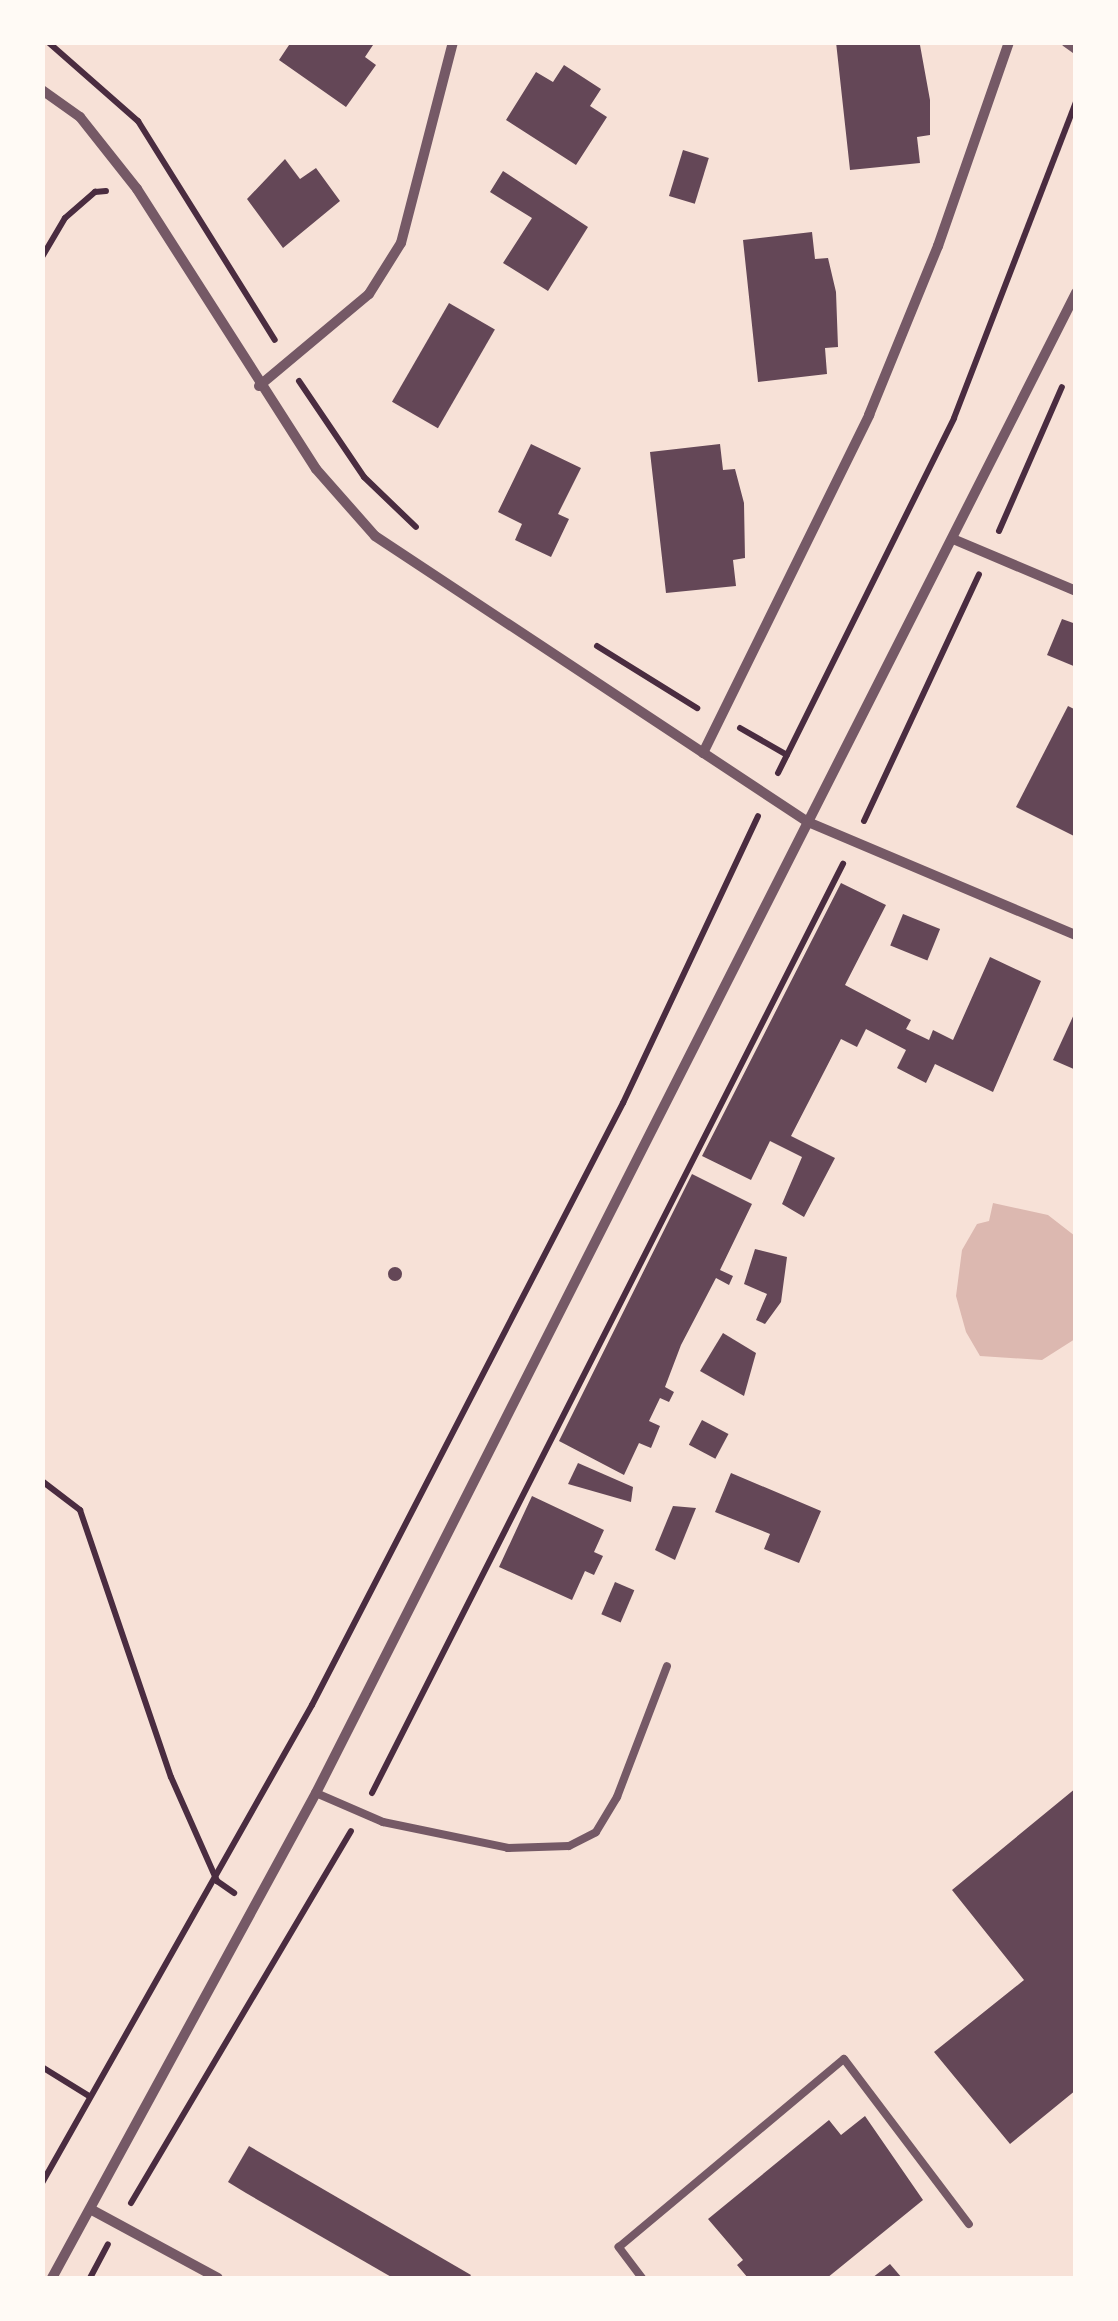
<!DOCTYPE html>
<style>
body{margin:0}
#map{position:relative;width:1118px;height:2321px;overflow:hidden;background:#f7e1d7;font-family:"PT Serif",serif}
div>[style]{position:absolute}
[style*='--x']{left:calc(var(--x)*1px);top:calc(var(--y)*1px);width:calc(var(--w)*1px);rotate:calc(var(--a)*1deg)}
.water>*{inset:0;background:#dcb8b0}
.building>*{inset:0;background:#644757;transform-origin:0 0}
.round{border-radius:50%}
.path>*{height:6px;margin:-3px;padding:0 3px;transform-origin:3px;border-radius:3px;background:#4a2c40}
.service>*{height:8px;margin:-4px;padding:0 4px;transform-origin:4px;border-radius:4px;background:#755966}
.minor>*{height:10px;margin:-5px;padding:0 5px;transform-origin:5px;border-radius:5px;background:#755966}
span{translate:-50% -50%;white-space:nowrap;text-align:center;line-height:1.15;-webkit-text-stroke:10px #fffaf5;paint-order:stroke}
.frame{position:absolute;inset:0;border:45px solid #fffaf5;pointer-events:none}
</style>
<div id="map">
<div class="water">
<i style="clip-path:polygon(993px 1203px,1048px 1215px,1075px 1236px,1075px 1339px,1042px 1360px,980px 1356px,966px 1332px,956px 1296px,962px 1250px,977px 1224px,989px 1221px)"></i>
</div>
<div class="building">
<i style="clip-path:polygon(291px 42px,375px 42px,365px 57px,376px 65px,346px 107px,279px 60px)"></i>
<i style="clip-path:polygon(836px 42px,920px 45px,930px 100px,930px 135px,917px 137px,920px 163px,850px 170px)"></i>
<i style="clip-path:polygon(564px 65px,601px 89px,590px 106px,607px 117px,576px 165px,506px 120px,536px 72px,553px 82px)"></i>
<i style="left:683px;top:150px;width:27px;height:48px;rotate:17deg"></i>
<i style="clip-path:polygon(285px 159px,300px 179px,316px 168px,340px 201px,283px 248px,247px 199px)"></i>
<i style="clip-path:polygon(503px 171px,588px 227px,548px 291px,503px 263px,532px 218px,490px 192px)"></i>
<i style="clip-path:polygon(812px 232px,815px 259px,828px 258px,836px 292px,838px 347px,825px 348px,827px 374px,758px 382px,743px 240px)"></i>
<i style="left:449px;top:303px;width:53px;height:114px;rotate:30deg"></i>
<i style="clip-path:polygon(531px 444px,581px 468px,558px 514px,569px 519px,551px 557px,515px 540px,522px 524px,498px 512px)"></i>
<i style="clip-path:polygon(720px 444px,723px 470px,735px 469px,744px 503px,745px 558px,733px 560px,736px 586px,666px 593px,650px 452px)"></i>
<i style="clip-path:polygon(1062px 619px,1076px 624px,1076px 667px,1047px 655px)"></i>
<i style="clip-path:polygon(1068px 706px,1076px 710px,1076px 837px,1016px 807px)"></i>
<i style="clip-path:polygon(841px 883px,886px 905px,845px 985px,911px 1020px,906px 1029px,929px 1040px,933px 1030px,953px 1040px,990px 957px,1041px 981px,993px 1092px,935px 1064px,926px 1083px,897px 1068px,906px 1050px,866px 1029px,857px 1047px,841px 1039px,791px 1136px,835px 1158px,804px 1217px,782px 1204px,802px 1157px,770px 1141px,751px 1180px,702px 1156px)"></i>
<i style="left:903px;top:914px;width:40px;height:34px;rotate:22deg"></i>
<i style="clip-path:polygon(1076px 1010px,1076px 1070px,1053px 1060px)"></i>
<i style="clip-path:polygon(692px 1174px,752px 1204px,720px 1270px,733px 1276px,729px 1285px,716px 1278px,681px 1345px,665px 1387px,674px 1392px,669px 1402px,660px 1398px,649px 1421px,660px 1426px,651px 1448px,639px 1443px,624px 1475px,559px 1441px)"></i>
<i style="clip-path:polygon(755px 1249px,787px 1257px,781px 1302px,765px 1324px,756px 1320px,767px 1294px,744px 1284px)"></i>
<i class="round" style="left:388px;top:1267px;width:14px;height:14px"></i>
<i style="clip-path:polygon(723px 1333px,756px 1353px,744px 1396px,700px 1371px)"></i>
<i style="left:702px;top:1420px;width:30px;height:28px;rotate:28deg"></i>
<i style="clip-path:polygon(578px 1463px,633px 1487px,631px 1502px,568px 1484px)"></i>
<i style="clip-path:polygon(731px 1473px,821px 1511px,799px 1563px,764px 1549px,770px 1534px,715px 1512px)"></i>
<i style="clip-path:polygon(532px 1496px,604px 1530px,594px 1552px,603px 1556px,594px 1575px,585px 1571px,572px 1600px,499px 1567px)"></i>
<i style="clip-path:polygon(673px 1506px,696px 1508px,675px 1560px,655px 1550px)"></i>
<i style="left:615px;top:1582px;width:21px;height:35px;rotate:23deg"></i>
<i style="clip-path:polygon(1076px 1788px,1076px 2090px,1010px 2144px,934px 2052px,1024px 1980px,952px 1890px)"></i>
<i style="clip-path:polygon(865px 2116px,923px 2200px,827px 2278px,748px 2278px,737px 2265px,743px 2260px,708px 2219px,829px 2120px,841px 2135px)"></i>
<i style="clip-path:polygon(249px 2146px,471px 2275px,469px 2278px,393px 2278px,246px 2193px,228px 2182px)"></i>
<i style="clip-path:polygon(890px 2264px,902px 2278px,872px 2278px)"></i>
</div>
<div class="path">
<i style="--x:48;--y:42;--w:120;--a:41.3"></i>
<i style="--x:138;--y:121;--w:258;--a:58"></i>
<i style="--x:42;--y:257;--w:45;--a:-59.5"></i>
<i style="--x:65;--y:218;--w:40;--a:-41"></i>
<i style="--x:95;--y:192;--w:11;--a:-5"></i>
<i style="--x:299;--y:381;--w:116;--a:55.9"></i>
<i style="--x:364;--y:477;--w:72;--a:43.9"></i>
<i style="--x:999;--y:531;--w:157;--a:-66.4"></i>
<i style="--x:597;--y:646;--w:118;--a:31.8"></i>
<i style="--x:740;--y:728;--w:54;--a:29.9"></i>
<i style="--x:778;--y:773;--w:396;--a:-63.6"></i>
<i style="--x:954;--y:418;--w:339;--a:-68.9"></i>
<i style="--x:864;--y:821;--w:272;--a:-65"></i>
<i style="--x:42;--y:1481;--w:48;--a:37.3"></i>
<i style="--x:80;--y:1510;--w:282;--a:71.2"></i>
<i style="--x:171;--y:1777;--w:114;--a:66.1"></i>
<i style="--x:217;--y:1881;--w:21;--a:35"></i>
<i style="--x:372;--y:1793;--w:1042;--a:-63.12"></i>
<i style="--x:42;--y:2067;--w:55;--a:31.7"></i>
<i style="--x:42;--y:2183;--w:549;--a:-60.54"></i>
<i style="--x:312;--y:1705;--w:678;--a:-62.68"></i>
<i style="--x:623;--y:1103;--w:317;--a:-64.8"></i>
<i style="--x:131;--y:2203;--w:432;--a:-59.4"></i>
<i style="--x:90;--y:2278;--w:38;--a:-62"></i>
</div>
<div class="service">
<i style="--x:316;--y:1793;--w:73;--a:23.4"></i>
<i style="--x:383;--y:1822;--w:128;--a:11.7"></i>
<i style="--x:508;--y:1848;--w:61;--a:-1.9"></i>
<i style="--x:569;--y:1846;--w:30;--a:-27"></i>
<i style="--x:596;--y:1832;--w:41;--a:-59"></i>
<i style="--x:617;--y:1797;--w:140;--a:-69.1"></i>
<i style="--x:642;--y:2278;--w:39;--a:-127"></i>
<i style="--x:619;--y:2247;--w:293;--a:-39.9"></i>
<i style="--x:844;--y:2059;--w:207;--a:52.9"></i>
</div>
<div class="minor">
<i style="--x:1066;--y:42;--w:12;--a:35"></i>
<i style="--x:42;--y:90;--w:47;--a:35.4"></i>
<i style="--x:80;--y:117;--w:92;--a:51.6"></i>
<i style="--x:137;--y:189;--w:332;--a:57.4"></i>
<i style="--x:316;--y:469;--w:89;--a:48.6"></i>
<i style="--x:375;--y:536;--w:519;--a:33.45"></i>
<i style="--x:808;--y:822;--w:291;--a:22.9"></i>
<i style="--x:259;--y:386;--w:143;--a:-39.9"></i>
<i style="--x:369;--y:294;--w:60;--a:-57.9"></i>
<i style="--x:401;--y:243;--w:208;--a:-75.5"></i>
<i style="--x:953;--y:539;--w:134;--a:22.9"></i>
<i style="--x:703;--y:753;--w:377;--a:-63.8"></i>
<i style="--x:869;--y:415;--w:183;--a:-67.8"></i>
<i style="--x:938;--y:246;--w:216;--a:-70.8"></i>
<i style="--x:92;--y:2210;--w:143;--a:28.4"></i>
<i style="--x:52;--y:2278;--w:552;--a:-61.44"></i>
<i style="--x:316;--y:1793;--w:1682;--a:-63.13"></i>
</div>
<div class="frame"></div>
</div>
